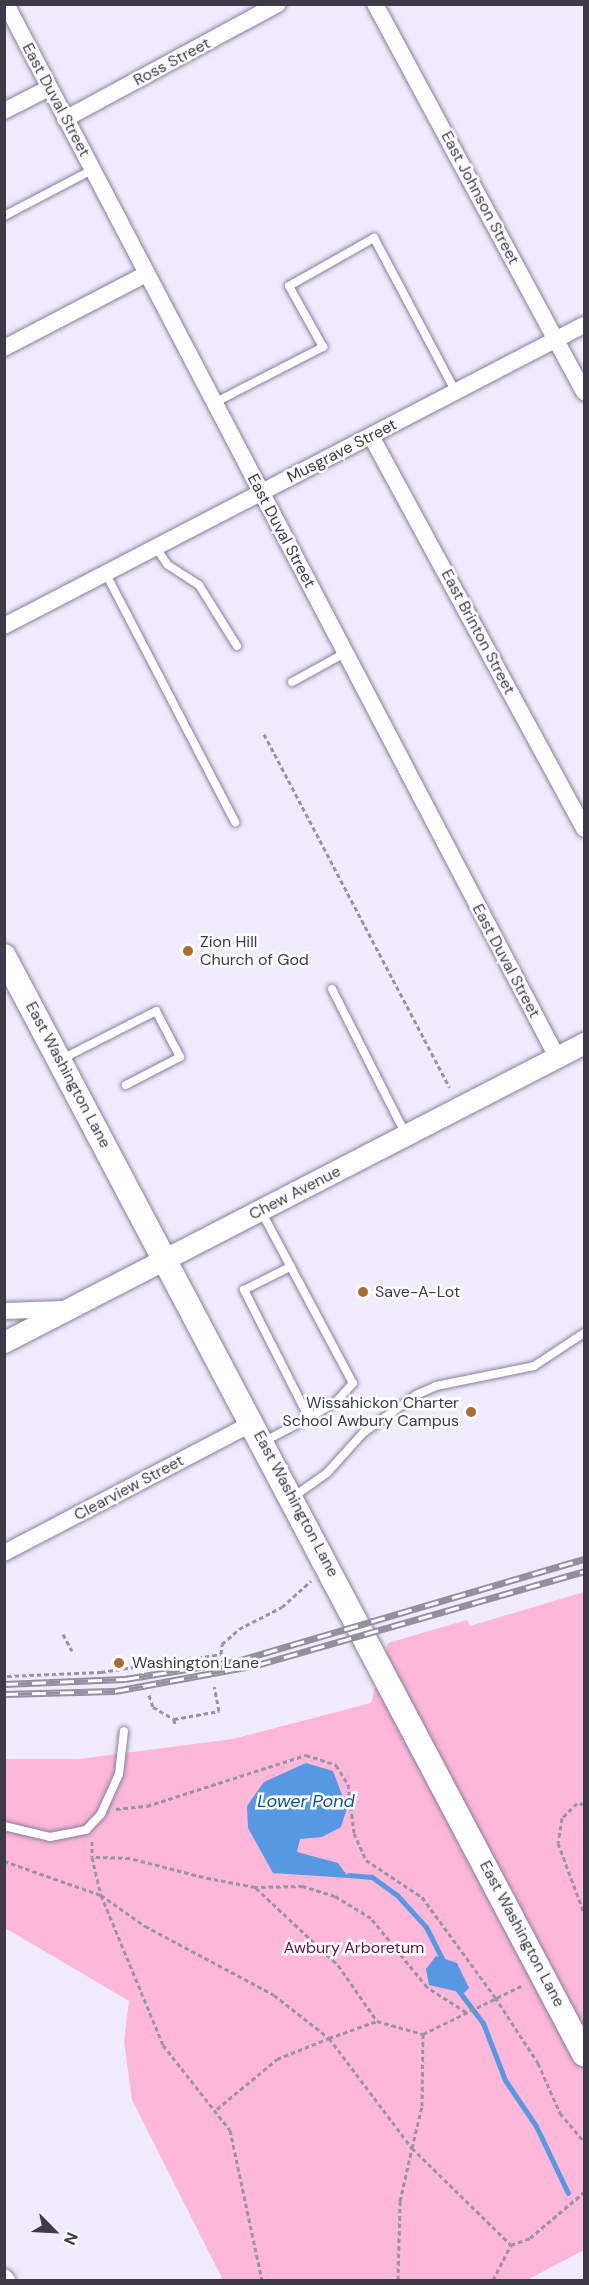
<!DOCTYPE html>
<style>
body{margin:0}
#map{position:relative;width:589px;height:2285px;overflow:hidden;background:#f1ebfe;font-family:"DM Sans",sans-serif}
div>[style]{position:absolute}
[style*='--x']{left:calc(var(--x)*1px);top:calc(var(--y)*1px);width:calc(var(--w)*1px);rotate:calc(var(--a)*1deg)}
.green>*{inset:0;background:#fdb7d9}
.water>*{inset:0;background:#5698e1}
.stream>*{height:5px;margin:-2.5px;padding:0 2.5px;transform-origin:2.5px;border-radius:2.5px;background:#5698e1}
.path>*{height:3px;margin-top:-1.5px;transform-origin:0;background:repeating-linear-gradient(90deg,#9994a4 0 4.5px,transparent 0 7.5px)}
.roads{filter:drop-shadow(0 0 2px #887e9a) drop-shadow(0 0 2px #887e9a)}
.service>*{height:8px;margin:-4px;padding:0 4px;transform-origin:4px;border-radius:4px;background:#fff}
.minor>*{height:16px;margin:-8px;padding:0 8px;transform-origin:8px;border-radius:8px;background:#fff}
.tertiary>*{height:21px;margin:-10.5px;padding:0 10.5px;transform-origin:10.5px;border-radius:10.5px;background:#fff}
.secondary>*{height:24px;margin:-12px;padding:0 12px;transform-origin:12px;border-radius:12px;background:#fff}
.rail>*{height:7px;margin-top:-3.5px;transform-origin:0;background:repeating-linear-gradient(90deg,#fff 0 14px,#948f9f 0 28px);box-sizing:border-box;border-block:2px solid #948f9f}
.dots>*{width:16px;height:16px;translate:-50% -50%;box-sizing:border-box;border:3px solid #fff;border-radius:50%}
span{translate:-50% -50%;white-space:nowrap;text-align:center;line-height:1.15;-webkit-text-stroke:5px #fff;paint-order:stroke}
.street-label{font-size:16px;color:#3f3a47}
.poi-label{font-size:16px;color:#3f3a47}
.left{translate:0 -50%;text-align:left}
.right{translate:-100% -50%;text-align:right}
.park-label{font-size:16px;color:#651144}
.water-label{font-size:18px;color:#0b5395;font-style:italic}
.frame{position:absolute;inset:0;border:6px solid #3f3a47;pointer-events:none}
.north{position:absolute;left:24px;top:2201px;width:60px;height:60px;-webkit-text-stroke:4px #fff;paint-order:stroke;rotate:114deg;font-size:16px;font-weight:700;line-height:24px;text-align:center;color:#3f3a47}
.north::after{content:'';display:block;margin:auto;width:21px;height:27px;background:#3f3a47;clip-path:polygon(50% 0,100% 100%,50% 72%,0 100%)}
</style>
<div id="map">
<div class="green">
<i style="clip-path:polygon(584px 1592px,584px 2250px,527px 2280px,223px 2280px,132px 2100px,124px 2041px,129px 2001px,5px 1928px,4px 1759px,78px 1759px,233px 1739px,371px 1703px,388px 1643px,467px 1620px,470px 1626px)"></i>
</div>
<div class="water">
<i style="clip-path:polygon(306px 1763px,333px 1771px,347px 1808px,341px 1827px,322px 1837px,300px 1839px,297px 1852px,338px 1863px,349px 1878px,273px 1873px,248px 1828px,247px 1806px,264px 1782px)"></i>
<i style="clip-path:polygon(436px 1956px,457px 1963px,469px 1988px,464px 1993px,429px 1985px,426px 1969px)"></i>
</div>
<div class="stream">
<i style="--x:349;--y:1875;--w:23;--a:5"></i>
<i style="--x:372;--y:1877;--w:31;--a:36"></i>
<i style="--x:397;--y:1895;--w:43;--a:47.8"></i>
<i style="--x:426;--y:1927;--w:38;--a:63"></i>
<i style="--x:458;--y:1990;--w:41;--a:52.9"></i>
<i style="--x:483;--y:2023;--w:61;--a:68.9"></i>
<i style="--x:505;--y:2080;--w:55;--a:56"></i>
<i style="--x:536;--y:2126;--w:74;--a:64.5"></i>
</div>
<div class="path">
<i style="--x:264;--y:734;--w:399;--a:62.3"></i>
<i style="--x:63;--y:1634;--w:19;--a:62"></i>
<i style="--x:7;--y:1676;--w:94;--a:-2.4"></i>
<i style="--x:101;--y:1672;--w:121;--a:-8.5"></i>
<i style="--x:221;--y:1654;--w:10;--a:-84"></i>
<i style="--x:222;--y:1644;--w:23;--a:-41"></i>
<i style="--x:239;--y:1629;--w:48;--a:-27.1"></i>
<i style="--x:282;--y:1607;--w:39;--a:-42"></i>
<i style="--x:149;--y:1695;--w:13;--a:72"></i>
<i style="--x:153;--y:1707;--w:24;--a:30"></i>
<i style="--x:174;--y:1719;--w:7;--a:82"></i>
<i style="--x:174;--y:1719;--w:46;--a:-10.1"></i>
<i style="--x:219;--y:1711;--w:25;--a:-101"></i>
<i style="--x:584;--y:1804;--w:7;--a:-172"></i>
<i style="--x:577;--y:1803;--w:21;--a:135"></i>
<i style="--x:562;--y:1818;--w:25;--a:99"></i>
<i style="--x:558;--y:1843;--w:75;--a:69.6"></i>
<i style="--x:116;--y:1809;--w:31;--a:-6"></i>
<i style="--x:147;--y:1806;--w:167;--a:-17.8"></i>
<i style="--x:306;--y:1755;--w:32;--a:18"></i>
<i style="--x:336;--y:1765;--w:22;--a:58"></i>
<i style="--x:348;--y:1784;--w:49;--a:83"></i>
<i style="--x:354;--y:1833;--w:30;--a:66"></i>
<i style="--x:366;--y:1860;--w:67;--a:33.5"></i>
<i style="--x:422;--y:1897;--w:124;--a:53.9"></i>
<i style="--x:495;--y:1997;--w:79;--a:56.9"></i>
<i style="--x:538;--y:2063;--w:55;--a:66.3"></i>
<i style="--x:560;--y:2113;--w:38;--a:50"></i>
<i style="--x:92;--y:1841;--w:16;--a:90"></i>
<i style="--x:4;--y:1861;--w:103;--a:19.3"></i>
<i style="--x:101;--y:1895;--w:162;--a:67.5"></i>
<i style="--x:163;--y:2045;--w:108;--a:51.8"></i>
<i style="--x:230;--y:2130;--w:153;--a:78"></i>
<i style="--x:256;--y:1888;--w:112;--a:43.2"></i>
<i style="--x:338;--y:1965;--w:68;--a:55.1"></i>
<i style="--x:466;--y:2012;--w:46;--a:-147.3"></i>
<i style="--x:427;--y:1987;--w:89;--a:-129.1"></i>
<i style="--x:371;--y:1918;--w:42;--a:-148.6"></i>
<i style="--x:335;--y:1896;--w:34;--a:-163"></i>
<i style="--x:303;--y:1886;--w:48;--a:178.8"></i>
<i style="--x:255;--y:1887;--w:53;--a:-169.1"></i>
<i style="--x:203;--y:1877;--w:75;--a:-165.4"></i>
<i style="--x:130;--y:1858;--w:38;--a:-178"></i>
<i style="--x:92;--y:1857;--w:39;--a:77"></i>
<i style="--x:101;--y:1895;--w:54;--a:35.2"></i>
<i style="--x:145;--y:1926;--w:146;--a:28.1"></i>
<i style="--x:274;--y:1995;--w:70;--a:38"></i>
<i style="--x:329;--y:2038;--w:51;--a:-19.5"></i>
<i style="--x:377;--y:2021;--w:48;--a:15.8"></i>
<i style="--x:423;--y:2034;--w:111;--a:-26.1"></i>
<i style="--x:217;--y:2109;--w:78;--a:-39.8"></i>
<i style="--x:277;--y:2059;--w:56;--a:-22"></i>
<i style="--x:329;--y:2038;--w:138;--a:53"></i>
<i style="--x:412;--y:2148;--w:43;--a:-76.6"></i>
<i style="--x:422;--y:2106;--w:72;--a:-89.2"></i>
<i style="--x:398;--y:2280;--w:79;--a:-88.5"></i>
<i style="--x:400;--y:2201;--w:54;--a:-77.2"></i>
<i style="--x:412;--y:2148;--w:139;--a:44.4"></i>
<i style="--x:511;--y:2245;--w:20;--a:-20"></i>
<i style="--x:530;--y:2238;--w:71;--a:-40.4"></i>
<i style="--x:493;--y:2280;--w:39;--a:-63"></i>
</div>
<div class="roads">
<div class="service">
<i style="--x:4;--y:216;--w:99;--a:-27.6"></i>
<i style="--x:214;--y:403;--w:123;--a:-27.2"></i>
<i style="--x:323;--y:347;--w:70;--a:-119.1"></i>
<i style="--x:289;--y:286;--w:98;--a:-29.5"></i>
<i style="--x:374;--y:238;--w:174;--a:62"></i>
<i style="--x:156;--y:548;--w:21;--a:55"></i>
<i style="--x:168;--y:565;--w:37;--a:33"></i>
<i style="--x:199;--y:585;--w:72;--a:58.1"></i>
<i style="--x:106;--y:574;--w:280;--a:62.5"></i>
<i style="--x:292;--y:682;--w:60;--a:-28.7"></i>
<i style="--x:332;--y:989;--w:164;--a:63.1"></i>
<i style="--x:60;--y:1060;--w:108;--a:-27"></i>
<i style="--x:156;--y:1011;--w:52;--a:62.4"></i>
<i style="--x:180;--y:1057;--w:61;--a:152.6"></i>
<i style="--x:261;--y:1211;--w:195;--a:61.9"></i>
<i style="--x:353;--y:1383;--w:24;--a:132"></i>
<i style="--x:337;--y:1401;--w:33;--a:149"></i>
<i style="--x:309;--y:1418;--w:144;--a:-116.9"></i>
<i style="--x:244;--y:1290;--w:51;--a:-26.6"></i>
<i style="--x:263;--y:1442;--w:52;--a:-27.6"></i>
<i style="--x:293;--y:1497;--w:42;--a:-35.2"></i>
<i style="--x:327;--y:1473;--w:54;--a:-48"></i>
<i style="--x:363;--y:1433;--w:65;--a:-35.6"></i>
<i style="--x:416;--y:1395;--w:22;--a:-24"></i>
<i style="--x:436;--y:1386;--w:100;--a:-11.5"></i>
<i style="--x:534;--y:1366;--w:60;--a:-33.4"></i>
<i style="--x:4;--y:1826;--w:47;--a:13.4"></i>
<i style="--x:50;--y:1837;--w:37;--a:-11"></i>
<i style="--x:86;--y:1830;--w:22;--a:-47"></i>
<i style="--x:101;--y:1814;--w:44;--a:-65.8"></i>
<i style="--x:119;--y:1774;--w:43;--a:-83.4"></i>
</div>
<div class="minor">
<i style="--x:6;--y:4;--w:1188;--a:62.38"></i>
<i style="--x:375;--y:4;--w:441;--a:61.7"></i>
<i style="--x:4;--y:111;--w:51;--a:-27.1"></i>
<i style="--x:65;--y:119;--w:242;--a:-28.4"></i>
<i style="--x:4;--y:348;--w:160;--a:-27.5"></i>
<i style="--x:371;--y:436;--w:447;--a:61.5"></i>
<i style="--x:4;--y:626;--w:653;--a:-27.43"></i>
<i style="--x:4;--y:1311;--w:60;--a:-1.9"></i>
<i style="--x:4;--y:1553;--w:281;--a:-27.6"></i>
<i style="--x:4;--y:2277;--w:4;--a:45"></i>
</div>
<div class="tertiary">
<i style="--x:4;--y:1342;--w:653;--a:-27.27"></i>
</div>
<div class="secondary">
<i style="--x:4;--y:956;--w:1242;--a:62.16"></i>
</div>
</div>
<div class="rail">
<i style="--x:4;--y:1684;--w:121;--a:-2.4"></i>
<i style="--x:125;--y:1679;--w:113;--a:-9.1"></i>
<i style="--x:237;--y:1661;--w:362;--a:-16.4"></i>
<i style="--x:4;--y:1694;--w:111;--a:-1.5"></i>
<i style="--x:115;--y:1691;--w:144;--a:-10.4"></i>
<i style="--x:257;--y:1665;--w:340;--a:-16"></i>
</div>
<div class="dots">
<i style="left:188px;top:951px;background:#ab6c32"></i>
<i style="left:363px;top:1292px;background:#ab6c32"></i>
<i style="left:471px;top:1412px;background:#ab6c32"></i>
<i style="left:119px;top:1663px;background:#ab6c32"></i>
</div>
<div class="street-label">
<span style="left:172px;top:62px;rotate:-28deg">Ross Street</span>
<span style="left:56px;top:100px;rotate:62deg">East Duval Street</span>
<span style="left:480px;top:198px;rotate:62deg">East Johnson Street</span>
<span style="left:342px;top:451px;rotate:-27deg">Musgrave Street</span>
<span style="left:281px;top:531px;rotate:62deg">East Duval Street</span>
<span style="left:478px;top:632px;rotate:62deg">East Brinton Street</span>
<span style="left:506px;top:961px;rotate:62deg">East Duval Street</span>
<span style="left:68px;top:1075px;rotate:62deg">East Washington Lane</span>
<span style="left:295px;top:1193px;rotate:-27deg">Chew Avenue</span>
<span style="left:129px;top:1488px;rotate:-28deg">Clearview Street</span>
<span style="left:296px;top:1504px;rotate:62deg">East Washington Lane</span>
<span style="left:522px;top:1934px;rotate:62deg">East Washington Lane</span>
</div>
<div class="poi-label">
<span class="left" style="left:200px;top:951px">Zion Hill<br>Church of God</span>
<span class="left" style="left:375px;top:1292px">Save-A-Lot</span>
<span class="right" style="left:459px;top:1412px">Wissahickon Charter<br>School Awbury Campus</span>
<span class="left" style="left:132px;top:1663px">Washington Lane</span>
</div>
<div class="park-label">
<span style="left:354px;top:1948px">Awbury Arboretum</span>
</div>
<div class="water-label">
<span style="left:306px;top:1801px">Lower Pond</span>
</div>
<div class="frame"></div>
<div class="north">N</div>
</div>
